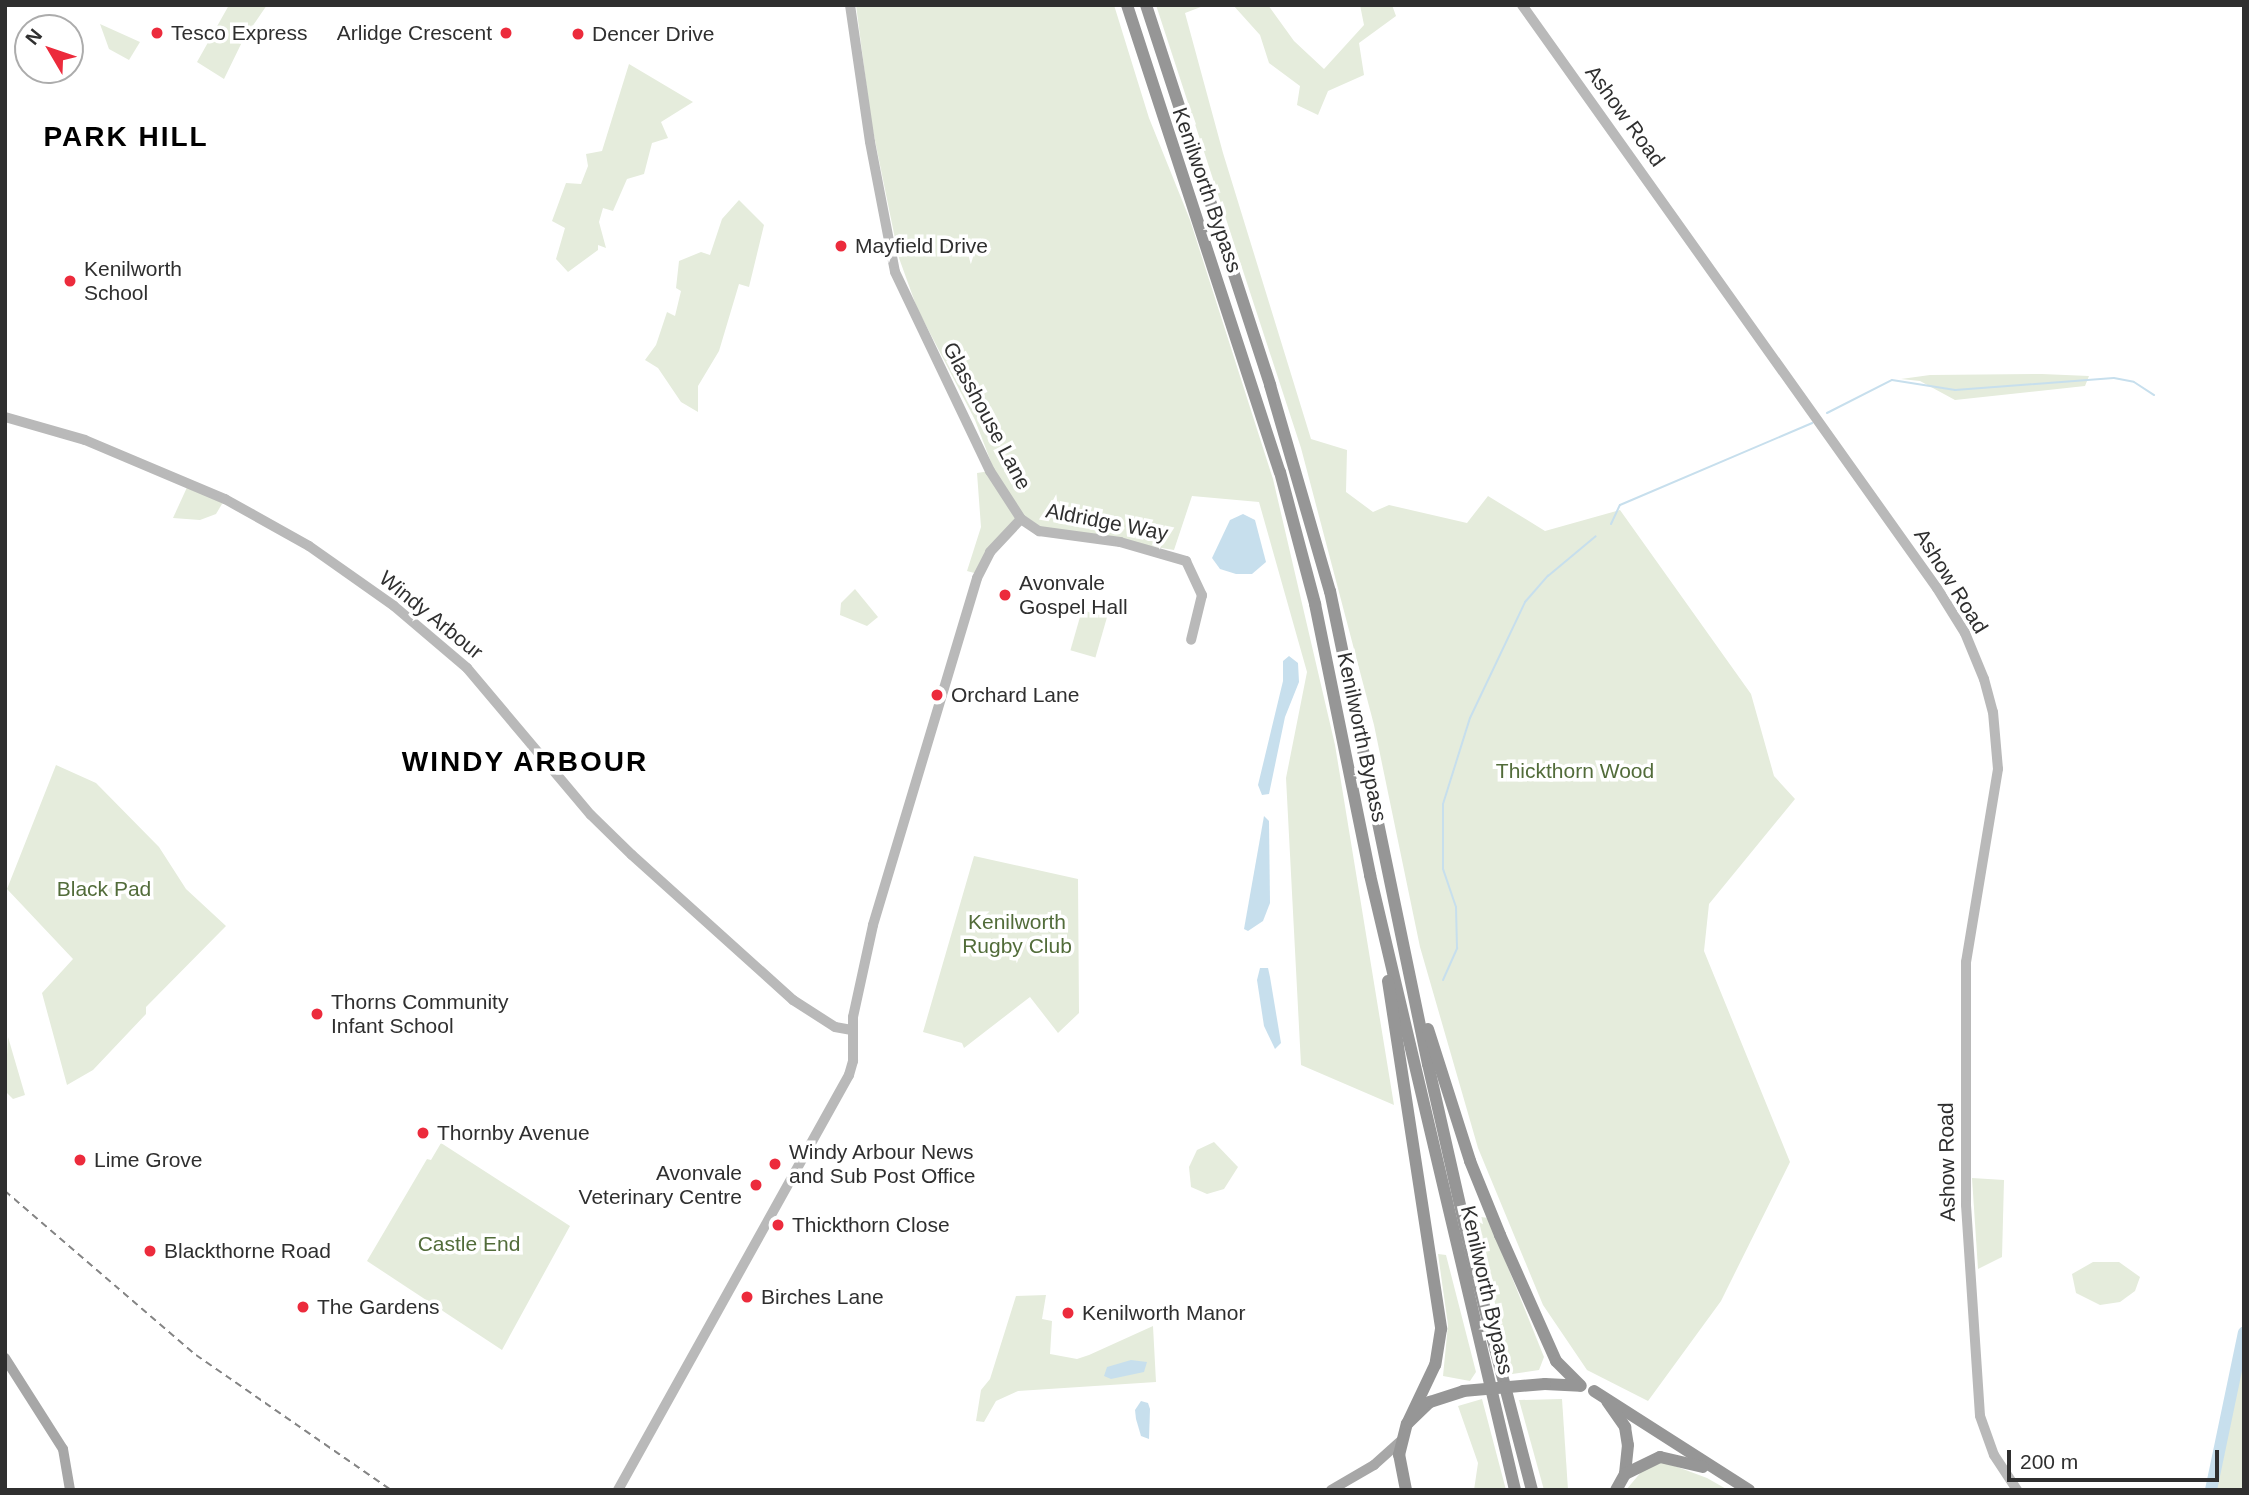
<!DOCTYPE html>
<style>
body{margin:0}
#map{position:relative;width:2249px;height:1495px;overflow:hidden;background:#fff;font-family:Arial,sans-serif}
div>[style]{position:absolute}
[style*='--x']{left:calc(var(--x)*1px);top:calc(var(--y)*1px);width:calc(var(--w)*1px);rotate:calc(var(--a)*1deg)}
.green>*{inset:0;background:#e5ecdc;transform-origin:0 0}
.water>*{inset:0;background:#c7dfed}
.stream>*{height:2px;margin:-1px;padding:0 1px;transform-origin:1px;border-radius:1px;background:#c7dfed}
.river>*{height:12px;margin:-6px;padding:0 6px;transform-origin:6px;border-radius:6px;background:#c7dfed}
.secondary>*{height:10px;margin:-5px;padding:0 5px;transform-origin:5px;border-radius:5px;background:#b9b9b9}
.primary>*{height:10px;margin:-5px;padding:0 5px;transform-origin:5px;border-radius:5px;background:#a7a7a7}
.highway>*{height:12px;margin:-6px;padding:0 6px;transform-origin:6px;border-radius:6px;background:#969696}
.rail>*{height:2px;margin-top:-1px;transform-origin:0;background:repeating-linear-gradient(90deg,#848484 0 7px,transparent 0 12px)}
.highway-bridge>*{height:12px;margin:-6px;padding:0 6px;transform-origin:6px;border-radius:6px;background:#969696}
.dots>*{width:19px;height:19px;translate:-50% -50%;box-sizing:border-box;border:4px solid #fff;border-radius:50%}
span{translate:-50% -50%;white-space:nowrap;text-align:center;line-height:1.15;-webkit-text-stroke:7px #fff;paint-order:stroke}
.poi-label{font-size:21px;color:#2f2f2f}
.left{translate:0 -50%;text-align:left}
.right{translate:-100% -50%;text-align:right}
.street-label{font-size:21px;color:#2f2f2f}
.park-label{font-size:21px;color:#526c3a}
.district-label{font-size:28px;color:#000;font-weight:700;letter-spacing:2px}
.frame{position:absolute;inset:0;border:7px solid #2f2f2f;pointer-events:none}
.north{position:absolute;left:14px;top:14px;width:70px;height:70px;box-sizing:border-box;background:#fff;border:2px solid #acacac;border-radius:50%;rotate:309deg;font-size:19px;font-weight:700;line-height:28px;text-align:center;color:#2f2f2f}
.north::after{content:'';display:block;margin:auto;width:24px;height:32px;background:#ec2b3c;clip-path:polygon(50% 0,100% 100%,50% 72%,0 100%)}
.scale{position:absolute;left:2007px;top:1450px;width:212px;height:32px;box-sizing:border-box;border:4px solid #2f2f2f;border-top:0;padding-left:9px;font-size:21px;line-height:24px;white-space:nowrap;color:#2f2f2f;-webkit-text-stroke:5px #fff;paint-order:stroke}
</style>
<div id="map">
<div class="green">
<i style="clip-path:polygon(229px 5px,267px 5px,243px 40px,224px 79px,197px 62px)"></i>
<i style="clip-path:polygon(856px 5px,1114px 5px,1149px 118px,1190px 220px,1273px 479px,1335px 745px,1394px 1105px,1301px 1065px,1286px 778px,1307px 672px,1259px 502px,1192px 496px,1174px 550px,1044px 529px,1022px 514px,994px 470px,975px 420px,917px 308px,899px 258px,871px 121px)"></i>
<i style="clip-path:polygon(1156px 5px,1206px 5px,1185px 13px,1223px 153px,1311px 439px,1347px 450px,1346px 492px,1373px 512px,1389px 505px,1467px 523px,1488px 496px,1545px 531px,1620px 510px,1751px 694px,1774px 776px,1795px 799px,1709px 904px,1704px 951px,1790px 1162px,1721px 1301px,1648px 1401px,1587px 1370px,1543px 1305px,1478px 1148px,1420px 947px,1374px 725px,1301px 448px)"></i>
<i style="clip-path:polygon(1233px 5px,1268px 5px,1294px 41px,1324px 69px,1364px 25px,1360px 5px,1392px 5px,1396px 16px,1359px 43px,1364px 75px,1328px 91px,1318px 115px,1297px 105px,1300px 86px,1269px 63px,1260px 35px)"></i>
<i style="clip-path:polygon(100px 24px,140px 42px,129px 60px,109px 49px)"></i>
<i style="clip-path:polygon(629px 64px,693px 102px,661px 122px,668px 138px,652px 143px,644px 174px,627px 179px,613px 211px,603px 208px,599px 222px,606px 248px,598px 245px,598px 250px,568px 272px,556px 259px,565px 228px,552px 221px,566px 183px,581px 184px,588px 166px,586px 154px,602px 151px)"></i>
<i style="clip-path:polygon(739px 200px,764px 225px,749px 287px,739px 284px,719px 351px,698px 386px,698px 412px,681px 402px,658px 368px,645px 360px,656px 345px,667px 312px,675px 316px,681px 291px,676px 288px,679px 261px,701px 252px,710px 255px,722px 219px)"></i>
<i style="clip-path:polygon(1930px 375px,2042px 374px,2089px 376px,2085px 386px,1955px 400px,1920px 381px,1901px 379px)"></i>
<i style="clip-path:polygon(990px 471px,1021px 519px,978px 574px,967px 571px,981px 527px,977px 473px)"></i>
<i style="clip-path:polygon(189px 483px,225px 499px,216px 514px,200px 520px,173px 518px)"></i>
<i style="clip-path:polygon(855px 589px,878px 617px,867px 626px,840px 615px,841px 603px)"></i>
<i style="left:1082px;top:610px;width:26px;height:42px;rotate:16deg"></i>
<i style="clip-path:polygon(56px 765px,96px 783px,159px 847px,186px 889px,226px 926px,146px 1007px,146px 1014px,93px 1070px,67px 1085px,42px 993px,73px 959px,7px 889px)"></i>
<i style="clip-path:polygon(974px 856px,1078px 879px,1079px 1013px,1058px 1033px,1030px 997px,964px 1048px,962px 1043px,923px 1032px)"></i>
<i style="clip-path:polygon(8px 1037px,25px 1095px,13px 1099px,5px 1091px)"></i>
<i style="clip-path:polygon(1214px 1142px,1238px 1167px,1224px 1189px,1207px 1194px,1191px 1187px,1189px 1167px,1197px 1150px)"></i>
<i style="clip-path:polygon(441px 1143px,570px 1226px,502px 1350px,367px 1261px,427px 1159px,431px 1160px)"></i>
<i style="clip-path:polygon(1972px 1178px,2004px 1180px,2002px 1257px,1978px 1269px)"></i>
<i style="clip-path:polygon(1474px 1216px,1488px 1218px,1544px 1357px,1539px 1370px,1512px 1374px)"></i>
<i style="clip-path:polygon(1438px 1254px,1446px 1255px,1476px 1372px,1470px 1381px,1443px 1376px,1448px 1325px)"></i>
<i style="clip-path:polygon(2093px 1262px,2119px 1262px,2140px 1277px,2135px 1291px,2120px 1302px,2100px 1305px,2076px 1293px,2072px 1274px)"></i>
<i style="clip-path:polygon(1046px 1295px,1042px 1319px,1052px 1321px,1050px 1354px,1077px 1359px,1089px 1355px,1153px 1326px,1156px 1382px,1018px 1391px,996px 1401px,984px 1422px,976px 1421px,981px 1390px,990px 1379px,1016px 1296px)"></i>
<i style="clip-path:polygon(2244px 1332px,2244px 1490px,2211px 1490px,2243px 1346px)"></i>
<i style="clip-path:polygon(1482px 1399px,1506px 1490px,1474px 1490px,1478px 1463px,1458px 1406px)"></i>
<i style="clip-path:polygon(1562px 1399px,1568px 1490px,1544px 1490px,1519px 1400px)"></i>
<i style="clip-path:polygon(1664px 1462px,1707px 1478px,1728px 1490px,1626px 1490px,1647px 1465px)"></i>
</div>
<div class="water">
<i style="clip-path:polygon(1243px 514px,1255px 520px,1266px 562px,1252px 574px,1236px 574px,1220px 569px,1212px 558px,1230px 520px)"></i>
<i style="clip-path:polygon(1289px 656px,1298px 663px,1299px 682px,1285px 717px,1269px 794px,1262px 795px,1258px 785px,1283px 681px,1283px 661px)"></i>
<i style="clip-path:polygon(1264px 816px,1269px 821px,1270px 903px,1263px 921px,1248px 931px,1244px 929px)"></i>
<i style="clip-path:polygon(1260px 968px,1268px 968px,1270px 977px,1281px 1043px,1275px 1049px,1264px 1026px,1257px 980px)"></i>
<i style="clip-path:polygon(1131px 1360px,1147px 1362px,1144px 1372px,1111px 1379px,1104px 1376px,1107px 1367px)"></i>
<i style="clip-path:polygon(1141px 1401px,1148px 1403px,1150px 1409px,1149px 1439px,1141px 1436px,1136px 1419px,1135px 1410px)"></i>
</div>
<div class="stream">
<i style="--x:1827;--y:413;--w:73;--a:-26.9"></i>
<i style="--x:1892;--y:380;--w:64;--a:9"></i>
<i style="--x:1955;--y:390;--w:159;--a:-4.3"></i>
<i style="--x:2114;--y:378;--w:20;--a:11"></i>
<i style="--x:2134;--y:382;--w:24;--a:33"></i>
<i style="--x:1611;--y:524;--w:21;--a:-65"></i>
<i style="--x:1620;--y:505;--w:209;--a:-23.1"></i>
<i style="--x:2243;--y:538;--w:1;--a:45"></i>
<i style="--x:1443;--y:980;--w:35;--a:-66"></i>
<i style="--x:1457;--y:948;--w:41;--a:-91.4"></i>
<i style="--x:1456;--y:907;--w:40;--a:-108.9"></i>
<i style="--x:1443;--y:869;--w:65;--a:-90"></i>
<i style="--x:1443;--y:804;--w:90;--a:-72.6"></i>
<i style="--x:1470;--y:718;--w:128;--a:-64.6"></i>
<i style="--x:1525;--y:602;--w:35;--a:-49"></i>
<i style="--x:1548;--y:576;--w:62;--a:-39.8"></i>
</div>
<div class="river">
<i style="--x:2211;--y:1490;--w:161;--a:-78.2"></i>
</div>
<div class="secondary">
<i style="--x:850;--y:5;--w:138;--a:81.7"></i>
<i style="--x:870;--y:142;--w:132;--a:79.1"></i>
<i style="--x:895;--y:272;--w:221;--a:64.5"></i>
<i style="--x:990;--y:471;--w:57;--a:57.1"></i>
<i style="--x:1021;--y:519;--w:22;--a:34"></i>
<i style="--x:1039;--y:531;--w:82;--a:7.7"></i>
<i style="--x:1120;--y:542;--w:69;--a:16.1"></i>
<i style="--x:1186;--y:561;--w:38;--a:65"></i>
<i style="--x:1202;--y:595;--w:46;--a:103.7"></i>
<i style="--x:1522;--y:5;--w:716;--a:54.56"></i>
<i style="--x:1937;--y:588;--w:53;--a:58.1"></i>
<i style="--x:1965;--y:633;--w:50;--a:67.6"></i>
<i style="--x:1984;--y:679;--w:34;--a:75"></i>
<i style="--x:1993;--y:712;--w:57;--a:85"></i>
<i style="--x:1998;--y:769;--w:196;--a:99.4"></i>
<i style="--x:1966;--y:962;--w:243;--a:90"></i>
<i style="--x:1966;--y:1205;--w:211;--a:86.2"></i>
<i style="--x:1980;--y:1416;--w:41;--a:70.3"></i>
<i style="--x:1994;--y:1455;--w:42;--a:56.7"></i>
<i style="--x:5;--y:417;--w:83;--a:16"></i>
<i style="--x:85;--y:440;--w:152;--a:22.9"></i>
<i style="--x:225;--y:499;--w:96;--a:29.2"></i>
<i style="--x:309;--y:546;--w:104;--a:35.2"></i>
<i style="--x:394;--y:606;--w:96;--a:40.3"></i>
<i style="--x:467;--y:668;--w:192;--a:49.9"></i>
<i style="--x:591;--y:815;--w:57;--a:44.3"></i>
<i style="--x:632;--y:855;--w:217;--a:42"></i>
<i style="--x:793;--y:1000;--w:50;--a:32.7"></i>
<i style="--x:835;--y:1027;--w:17;--a:10"></i>
<i style="--x:618;--y:1490;--w:475;--a:-60.9"></i>
<i style="--x:849;--y:1075;--w:15;--a:-74"></i>
<i style="--x:853;--y:1061;--w:44;--a:-90"></i>
<i style="--x:853;--y:1017;--w:94;--a:-77.7"></i>
<i style="--x:873;--y:925;--w:362;--a:-73.3"></i>
<i style="--x:977;--y:578;--w:29;--a:-63"></i>
<i style="--x:990;--y:552;--w:45;--a:-46.8"></i>
</div>
<div class="primary">
<i style="--x:5;--y:1358;--w:108;--a:57.5"></i>
<i style="--x:63;--y:1449;--w:42;--a:80.3"></i>
<i style="--x:1331;--y:1490;--w:50;--a:-30.2"></i>
<i style="--x:1374;--y:1465;--w:36;--a:-42"></i>
</div>
<div class="highway">
<i style="--x:1127;--y:5;--w:491;--a:71.9"></i>
<i style="--x:1280;--y:472;--w:137;--a:75.1"></i>
<i style="--x:1315;--y:604;--w:277;--a:78.5"></i>
<i style="--x:1370;--y:875;--w:632;--a:76.73"></i>
<i style="--x:1146;--y:5;--w:400;--a:71.9"></i>
<i style="--x:1270;--y:385;--w:215;--a:73.8"></i>
<i style="--x:1330;--y:591;--w:483;--a:78.3"></i>
<i style="--x:1428;--y:1064;--w:221;--a:77.2"></i>
<i style="--x:1477;--y:1279;--w:218;--a:75.4"></i>
<i style="--x:1388;--y:981;--w:352;--a:81.3"></i>
<i style="--x:1441;--y:1329;--w:36;--a:99"></i>
<i style="--x:1435;--y:1365;--w:65;--a:115.4"></i>
<i style="--x:1428;--y:1029;--w:139;--a:72.3"></i>
<i style="--x:1470;--y:1161;--w:80;--a:67.9"></i>
<i style="--x:1500;--y:1235;--w:138;--a:66"></i>
<i style="--x:1556;--y:1361;--w:35;--a:45"></i>
<i style="--x:1545;--y:1384;--w:35;--a:3"></i>
<i style="--x:1594;--y:1391;--w:184;--a:32.6"></i>
<i style="--x:1607;--y:1401;--w:32;--a:55"></i>
<i style="--x:1625;--y:1427;--w:18;--a:81"></i>
<i style="--x:1628;--y:1445;--w:29;--a:96"></i>
<i style="--x:1625;--y:1474;--w:18;--a:119"></i>
<i style="--x:1625;--y:1474;--w:39;--a:-26"></i>
<i style="--x:1660;--y:1457;--w:44;--a:13.1"></i>
<i style="--x:1406;--y:1490;--w:36;--a:-101"></i>
<i style="--x:1399;--y:1455;--w:32;--a:-76"></i>
<i style="--x:1407;--y:1424;--w:32;--a:-44"></i>
<i style="--x:1430;--y:1402;--w:35;--a:-18"></i>
</div>
<div class="rail">
<i style="--x:5;--y:1191;--w:252;--a:40.7"></i>
<i style="--x:196;--y:1355;--w:237;--a:34.7"></i>
</div>
<div class="highway-bridge">
<i style="--x:1463;--y:1391;--w:82;--a:-4.9"></i>
</div>
<div class="dots">
<i style="left:157px;top:33px;background:#ec2b3c"></i>
<i style="left:506px;top:33px;background:#ec2b3c"></i>
<i style="left:578px;top:34px;background:#ec2b3c"></i>
<i style="left:841px;top:246px;background:#ec2b3c"></i>
<i style="left:70px;top:281px;background:#ec2b3c"></i>
<i style="left:1005px;top:595px;background:#ec2b3c"></i>
<i style="left:937px;top:695px;background:#ec2b3c"></i>
<i style="left:317px;top:1014px;background:#ec2b3c"></i>
<i style="left:423px;top:1133px;background:#ec2b3c"></i>
<i style="left:80px;top:1160px;background:#ec2b3c"></i>
<i style="left:775px;top:1164px;background:#ec2b3c"></i>
<i style="left:756px;top:1185px;background:#ec2b3c"></i>
<i style="left:778px;top:1225px;background:#ec2b3c"></i>
<i style="left:150px;top:1251px;background:#ec2b3c"></i>
<i style="left:747px;top:1297px;background:#ec2b3c"></i>
<i style="left:303px;top:1307px;background:#ec2b3c"></i>
<i style="left:1068px;top:1313px;background:#ec2b3c"></i>
</div>
<div class="poi-label">
<span class="left" style="left:171px;top:33px">Tesco Express</span>
<span class="right" style="left:492px;top:33px">Arlidge Crescent</span>
<span class="left" style="left:592px;top:34px">Dencer Drive</span>
<span class="left" style="left:855px;top:246px">Mayfield Drive</span>
<span class="left" style="left:84px;top:281px">Kenilworth<br>School</span>
<span class="left" style="left:1019px;top:595px">Avonvale<br>Gospel Hall</span>
<span class="left" style="left:951px;top:695px">Orchard Lane</span>
<span class="left" style="left:331px;top:1014px">Thorns Community<br>Infant School</span>
<span class="left" style="left:437px;top:1133px">Thornby Avenue</span>
<span class="left" style="left:789px;top:1164px">Windy Arbour News<br>and Sub Post Office</span>
<span class="left" style="left:94px;top:1160px">Lime Grove</span>
<span class="right" style="left:742px;top:1185px">Avonvale<br>Veterinary Centre</span>
<span class="left" style="left:792px;top:1225px">Thickthorn Close</span>
<span class="left" style="left:164px;top:1251px">Blackthorne Road</span>
<span class="left" style="left:761px;top:1297px">Birches Lane</span>
<span class="left" style="left:317px;top:1307px">The Gardens</span>
<span class="left" style="left:1082px;top:1313px">Kenilworth Manor</span>
</div>
<div class="street-label">
<span style="left:1625px;top:116px;rotate:54deg">Ashow Road</span>
<span style="left:1207px;top:190px;rotate:71deg">Kenilworth Bypass</span>
<span style="left:987px;top:416px;rotate:62deg">Glasshouse Lane</span>
<span style="left:1107px;top:522px;rotate:11deg">Aldridge Way</span>
<span style="left:1951px;top:581px;rotate:58deg">Ashow Road</span>
<span style="left:431px;top:615px;rotate:39deg">Windy Arbour</span>
<span style="left:1362px;top:737px;rotate:78deg">Kenilworth Bypass</span>
<span style="left:1947px;top:1162px;rotate:-91deg">Ashow Road</span>
<span style="left:1487px;top:1290px;rotate:77deg">Kenilworth Bypass</span>
</div>
<div class="park-label">
<span style="left:1575px;top:771px">Thickthorn Wood</span>
<span style="left:104px;top:889px">Black Pad</span>
<span style="left:1017px;top:934px">Kenilworth<br>Rugby Club</span>
<span style="left:469px;top:1244px">Castle End</span>
</div>
<div class="district-label">
<span style="left:126px;top:137px">PARK HILL</span>
<span style="left:525px;top:762px">WINDY ARBOUR</span>
</div>
<div class="frame"></div>
<div class="north">N</div>
<div class="scale">200 m</div>
</div>
